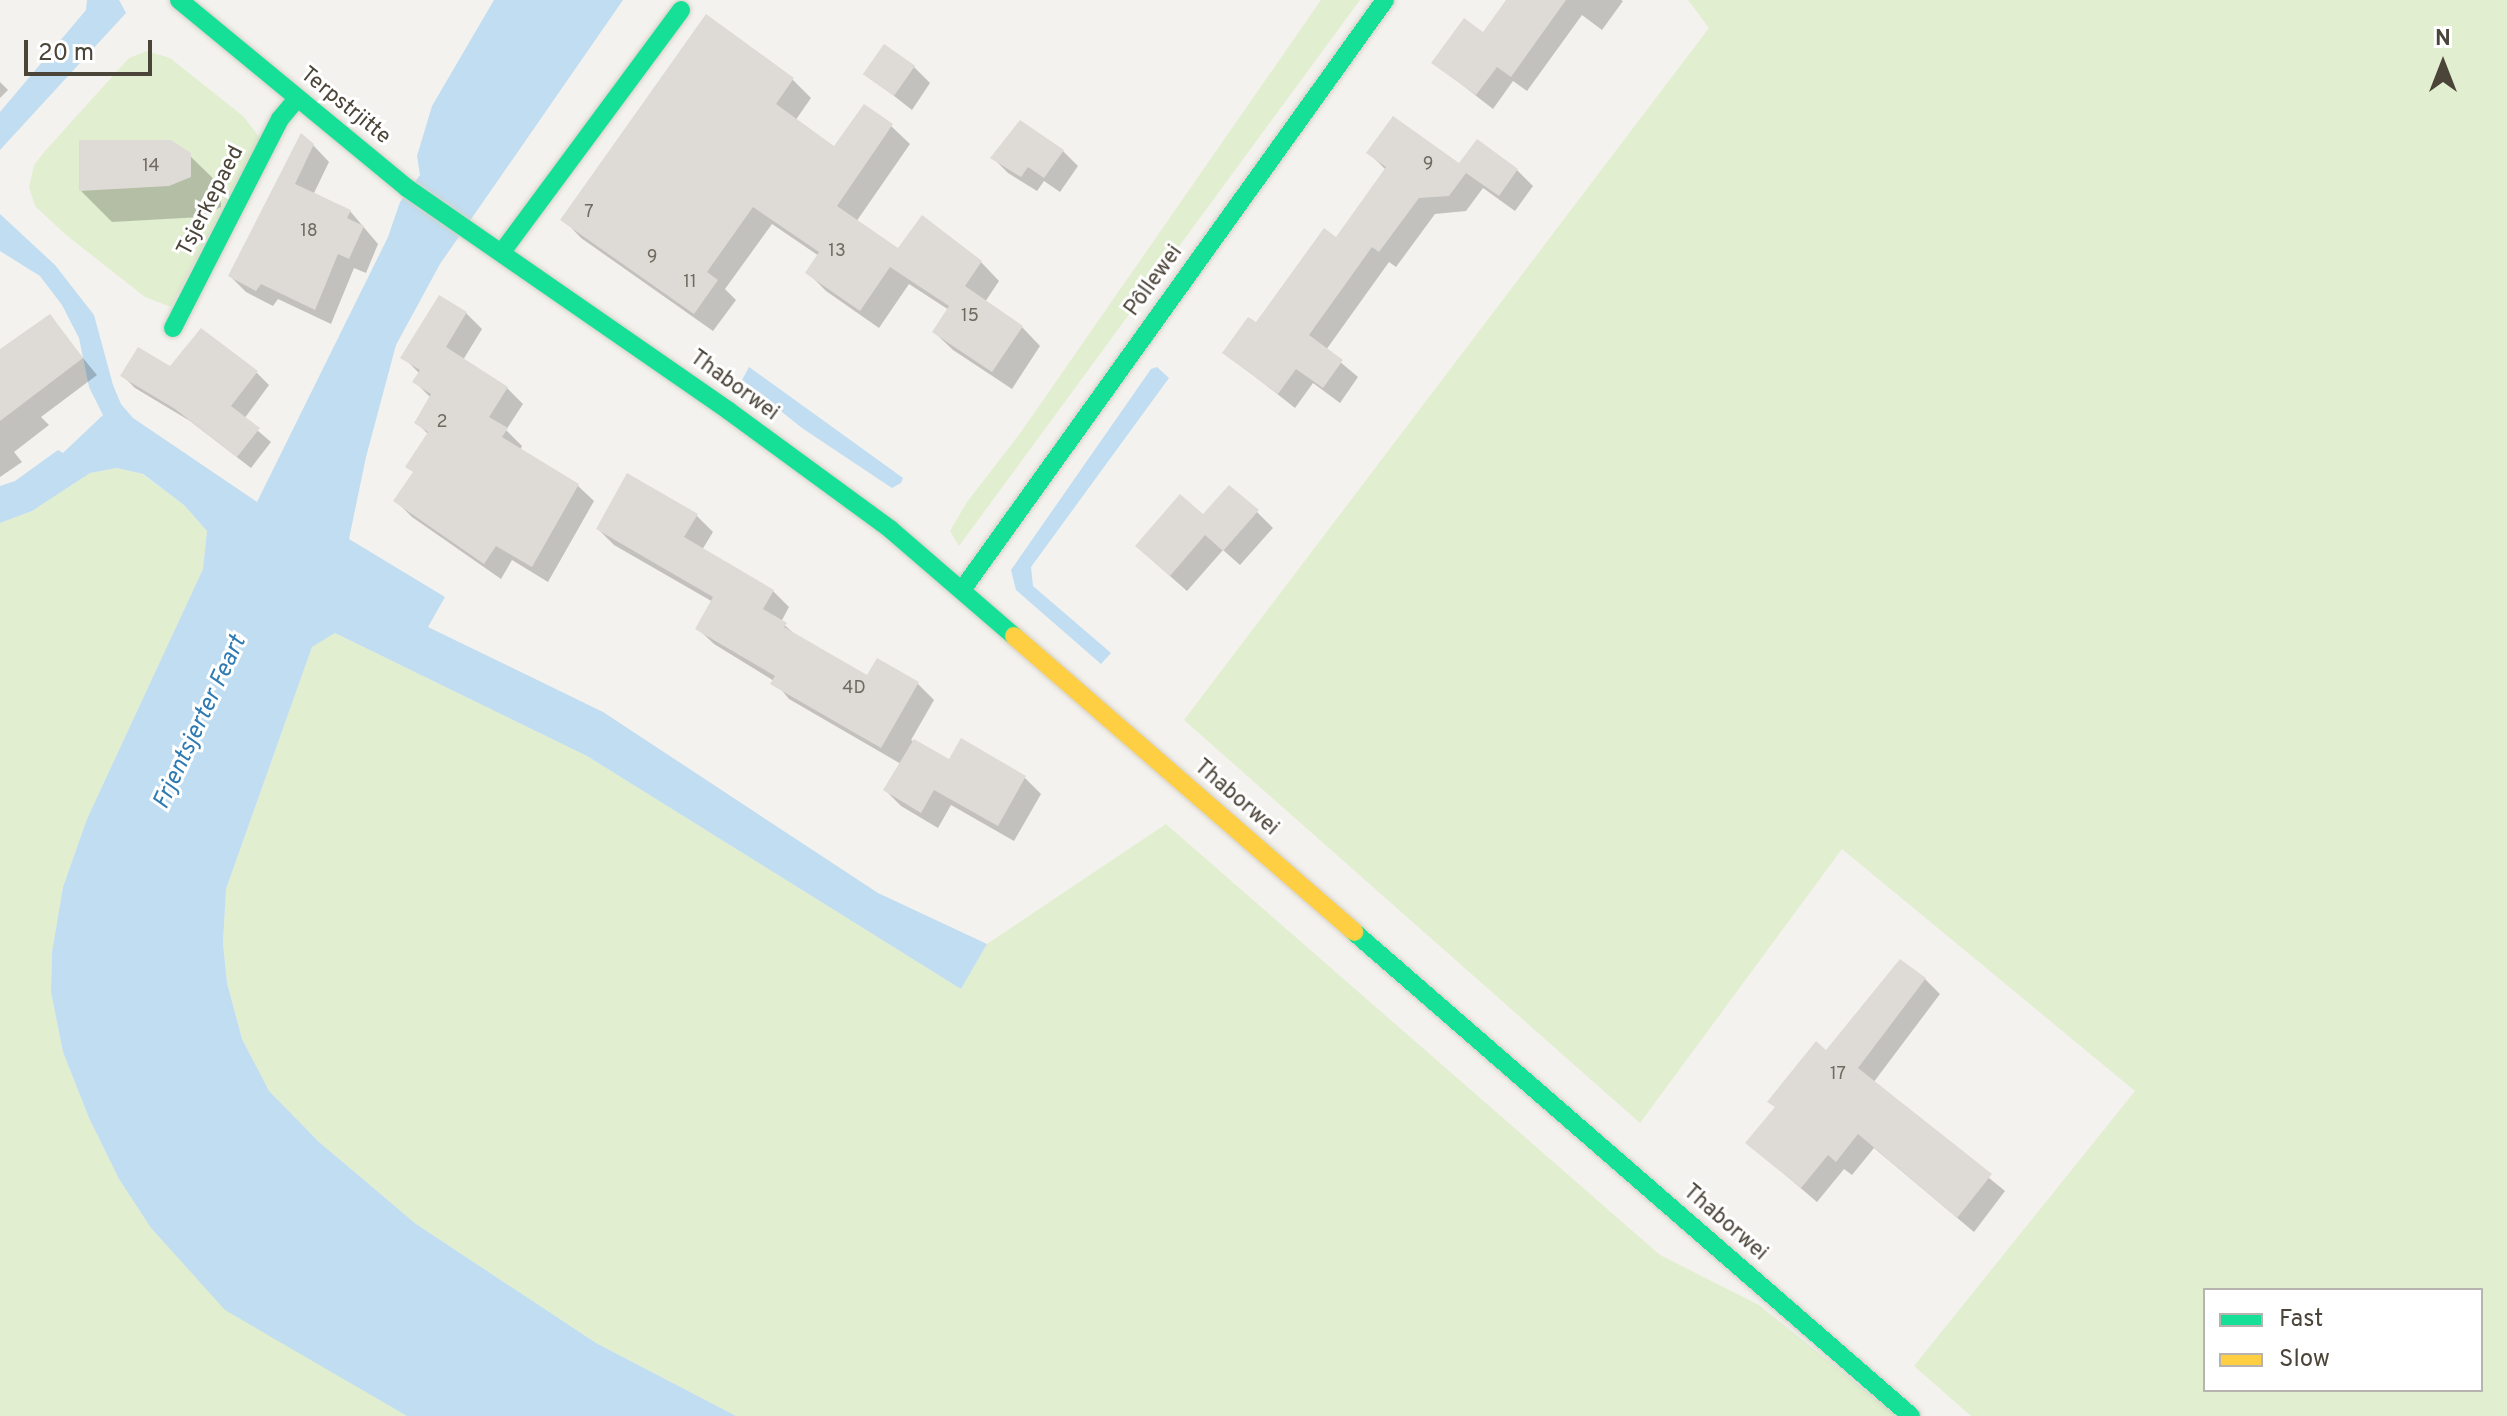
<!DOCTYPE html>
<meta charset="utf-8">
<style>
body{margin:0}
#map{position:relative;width:2507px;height:1416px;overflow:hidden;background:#f4f2ee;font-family:Overpass,sans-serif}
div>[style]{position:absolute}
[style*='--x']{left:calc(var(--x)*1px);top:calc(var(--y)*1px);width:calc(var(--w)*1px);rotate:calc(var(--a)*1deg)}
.green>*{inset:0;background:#e1eecf}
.water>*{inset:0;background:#c0ddf1}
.shadow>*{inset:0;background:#0003}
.building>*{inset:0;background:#dedbd6;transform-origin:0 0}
.roads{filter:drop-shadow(0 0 2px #d3cfc5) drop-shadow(0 0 2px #d3cfc5)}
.fast>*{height:18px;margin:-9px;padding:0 9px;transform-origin:9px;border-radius:9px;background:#16e098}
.slow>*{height:18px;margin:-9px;padding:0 9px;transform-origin:9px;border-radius:9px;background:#ffcf43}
span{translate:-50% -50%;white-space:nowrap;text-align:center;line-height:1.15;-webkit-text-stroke:6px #fff;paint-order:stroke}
.number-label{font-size:18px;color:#706a61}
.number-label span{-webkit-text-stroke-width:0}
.street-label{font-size:22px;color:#4b4439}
.water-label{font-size:24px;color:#2e7ab2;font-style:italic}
.legend{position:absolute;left:2203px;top:1288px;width:280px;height:104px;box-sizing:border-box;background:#fff;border:2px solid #b7b4b0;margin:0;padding:10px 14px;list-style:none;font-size:24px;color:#4b4439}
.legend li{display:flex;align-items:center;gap:16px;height:40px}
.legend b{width:40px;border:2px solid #b7b4b0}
.north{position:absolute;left:2403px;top:24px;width:80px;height:80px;-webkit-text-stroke:6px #fff;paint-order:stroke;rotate:0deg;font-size:22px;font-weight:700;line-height:32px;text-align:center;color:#4b4439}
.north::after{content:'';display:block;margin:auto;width:28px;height:36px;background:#4b4439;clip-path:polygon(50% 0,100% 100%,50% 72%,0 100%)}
.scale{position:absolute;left:24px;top:40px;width:128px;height:36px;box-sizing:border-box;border:4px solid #4b4439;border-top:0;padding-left:10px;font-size:24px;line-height:28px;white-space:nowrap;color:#4b4439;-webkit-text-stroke:6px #fff;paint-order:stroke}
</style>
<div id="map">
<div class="green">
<i style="clip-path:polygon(1321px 0,1360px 0,959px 546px,950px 531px,967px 502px,1021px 432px)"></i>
<i style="clip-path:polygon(evenodd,1688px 0,2507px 0,2507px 1416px,1971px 1416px,1914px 1366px,2135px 1091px,1842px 849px,1640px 1123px,1184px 720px,1709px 28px,1688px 0,2205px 1290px,2481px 1290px,2481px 1390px,2205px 1390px,2205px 1290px)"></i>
<i style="clip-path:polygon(147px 51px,170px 58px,243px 116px,260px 138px,171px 307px,145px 297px,65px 234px,35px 206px,29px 187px,34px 165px,45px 151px,129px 58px)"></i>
<i style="clip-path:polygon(117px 468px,142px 474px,184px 505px,207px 531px,203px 569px,87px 819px,63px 887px,52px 952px,51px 992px,63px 1052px,89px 1118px,119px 1179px,151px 1228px,225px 1309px,407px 1416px,0 1416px,0 523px,32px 511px,90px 473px)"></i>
<i style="clip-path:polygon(335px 633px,587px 756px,961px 989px,987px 944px,1166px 824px,1660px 1255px,1759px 1305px,1897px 1416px,736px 1416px,596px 1343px,416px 1224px,319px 1142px,269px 1091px,242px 1039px,227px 983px,223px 942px,226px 889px,312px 647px)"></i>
</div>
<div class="water">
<i style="clip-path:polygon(87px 0,119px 0,126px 13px,0 150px,0 112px,86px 10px)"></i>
<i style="clip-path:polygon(494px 0,623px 0,440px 264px,396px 345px,366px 457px,349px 539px,445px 597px,428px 627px,603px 712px,878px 893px,987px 944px,961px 989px,587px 756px,335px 633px,312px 647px,226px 889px,223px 943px,227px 983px,242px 1039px,269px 1091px,319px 1142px,416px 1224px,596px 1343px,736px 1416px,407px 1416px,225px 1310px,151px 1228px,119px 1179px,89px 1118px,63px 1052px,51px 992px,52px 952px,63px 887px,87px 819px,203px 569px,207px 531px,184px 505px,143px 474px,117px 468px,90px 473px,32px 511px,0 523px,0 486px,15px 481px,58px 450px,63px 453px,103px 415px,89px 387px,79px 338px,62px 305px,40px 276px,0 251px,0 214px,55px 265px,94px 315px,113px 385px,121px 404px,133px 418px,257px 502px,388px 237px,400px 202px,420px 175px,417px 156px,432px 106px)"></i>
<i style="clip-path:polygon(749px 367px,903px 478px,901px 483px,892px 488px,802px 428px,742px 380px)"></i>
<i style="clip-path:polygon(1157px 367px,1169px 378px,1031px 567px,1033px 586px,1111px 653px,1101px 664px,1016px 590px,1011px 570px,1151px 369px)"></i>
</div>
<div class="shadow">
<i style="clip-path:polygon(1509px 0,1621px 0,1623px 1px,1602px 30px,1582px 15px,1527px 91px,1513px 81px,1493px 109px,1434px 63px,1484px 34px)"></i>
<i style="clip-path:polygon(706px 17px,793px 80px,811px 98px,795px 121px,835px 149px,891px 126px,910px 144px,856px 222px,899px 251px,981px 262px,999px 281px,985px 302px,1022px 327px,1040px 346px,1012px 389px,953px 350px,934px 332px,949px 310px,909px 284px,879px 328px,826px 291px,807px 272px,819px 256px,772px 224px,725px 289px,736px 300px,713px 331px,581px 238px,563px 219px)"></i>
<i style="clip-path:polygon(914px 67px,930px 83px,912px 110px,866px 74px)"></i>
<i style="clip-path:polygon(0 82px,8px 90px,0 98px)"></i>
<i style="clip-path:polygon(1020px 123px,1063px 151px,1078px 166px,1060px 192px,1044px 181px,1037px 191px,1008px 173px,993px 158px)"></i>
<i style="clip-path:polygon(313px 145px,329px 162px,314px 193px,350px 211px,378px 244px,366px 273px,354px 268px,331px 324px,278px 299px,273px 306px,246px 292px,230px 276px)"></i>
<i style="clip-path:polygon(1369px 153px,1517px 170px,1533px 186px,1515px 211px,1483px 188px,1466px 211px,1435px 214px,1396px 267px,1389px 262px,1326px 350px,1358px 377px,1340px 403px,1313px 383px,1295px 408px,1225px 353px,1257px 325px,1336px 240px,1386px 170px)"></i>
<i style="clip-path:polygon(189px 155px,221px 186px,221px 207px,201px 217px,112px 222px,81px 191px)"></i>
<i style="clip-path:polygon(466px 313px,482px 329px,463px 360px,507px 388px,523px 404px,506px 430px,522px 446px,520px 450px,577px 485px,594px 501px,548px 582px,512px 560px,501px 579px,412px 517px,396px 501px,415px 474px,429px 435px,416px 422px,431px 398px,415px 382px,420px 374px,403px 357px)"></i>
<i style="clip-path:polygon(49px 317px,97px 375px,41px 417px,49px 425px,14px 452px,22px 462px,0 477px,0 352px)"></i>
<i style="clip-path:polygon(171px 369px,257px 373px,269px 385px,244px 419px,271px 442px,251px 468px,190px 421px,135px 388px,123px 376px)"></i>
<i style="clip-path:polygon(1257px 512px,1273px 528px,1240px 565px,1223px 550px,1187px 591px,1154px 562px,1204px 517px)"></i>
<i style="clip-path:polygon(697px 516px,713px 532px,702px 550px,773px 591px,789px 607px,781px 622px,798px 637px,868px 678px,918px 684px,934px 700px,911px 740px,949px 762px,962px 741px,1025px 778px,1041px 794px,1014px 841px,951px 805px,938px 828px,901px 806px,885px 790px,901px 764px,789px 699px,774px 681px,714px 644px,697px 628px,713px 602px,614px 545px,598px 529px)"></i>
<i style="clip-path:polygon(1925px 979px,1940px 994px,1873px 1083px,2005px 1191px,1974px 1232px,1874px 1148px,1852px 1175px,1844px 1169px,1817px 1202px,1748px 1143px,1827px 1052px)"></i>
</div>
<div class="building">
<i style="clip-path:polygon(1506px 0,1566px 0,1511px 77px,1497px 67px,1476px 95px,1431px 63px,1464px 18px,1483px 32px)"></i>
<i style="clip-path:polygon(706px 14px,794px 78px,776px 104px,834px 146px,864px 104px,893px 124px,837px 206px,898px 248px,922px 215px,982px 261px,965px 286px,1023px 326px,992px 372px,932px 332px,949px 306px,890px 267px,860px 311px,805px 273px,819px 252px,753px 207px,707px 272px,718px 280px,694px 314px,560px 220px)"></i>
<i style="left:884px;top:44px;width:38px;height:37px;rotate:35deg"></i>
<i style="clip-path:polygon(1393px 116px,1459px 163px,1477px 139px,1518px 169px,1499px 196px,1466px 173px,1449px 196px,1419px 198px,1379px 252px,1372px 247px,1309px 335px,1343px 360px,1323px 388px,1296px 369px,1278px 394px,1222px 353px,1248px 317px,1256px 322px,1324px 228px,1336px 237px,1386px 167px,1366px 153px)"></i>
<i style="clip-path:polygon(1020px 120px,1064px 150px,1044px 178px,1028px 167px,1021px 177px,990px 158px)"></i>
<i style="clip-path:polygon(301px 133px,314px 144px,295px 184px,351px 210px,347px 218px,364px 226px,349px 259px,338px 254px,315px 310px,261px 284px,256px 291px,228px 276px)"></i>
<i style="clip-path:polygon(79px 140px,171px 140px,191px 153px,191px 177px,169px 186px,79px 191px)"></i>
<i style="clip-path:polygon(439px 295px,467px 312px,446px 347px,508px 387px,489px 417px,508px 428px,502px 437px,579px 484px,532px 567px,496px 546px,484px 564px,393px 501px,413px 472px,405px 467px,428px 432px,414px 423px,431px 394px,412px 382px,420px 370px,400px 358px)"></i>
<i style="clip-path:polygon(50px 314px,83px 358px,0 421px,0 349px)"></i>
<i style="clip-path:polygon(201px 328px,258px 371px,231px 406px,260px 428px,237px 457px,175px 409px,120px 376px,138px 347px,170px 366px)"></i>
<i style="clip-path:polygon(627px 473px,698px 514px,684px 537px,774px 590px,763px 609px,787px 623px,784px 627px,867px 675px,877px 658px,919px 682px,881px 748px,770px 684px,775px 676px,695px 629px,713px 597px,596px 529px)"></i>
<i style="clip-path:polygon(1229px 485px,1259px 510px,1223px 551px,1205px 535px,1170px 576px,1135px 546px,1180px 494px,1203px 514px)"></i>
<i style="clip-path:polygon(961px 738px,1026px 776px,998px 826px,934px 790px,921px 813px,883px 790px,914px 739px,949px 759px)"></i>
<i style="clip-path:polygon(1900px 959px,1926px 978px,1858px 1068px,1992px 1174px,1957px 1218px,1858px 1134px,1836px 1162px,1828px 1155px,1801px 1188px,1745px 1143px,1775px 1107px,1767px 1102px,1816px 1041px,1826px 1050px)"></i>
</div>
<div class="roads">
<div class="fast">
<i style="--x:179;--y:0;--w:296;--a:39.5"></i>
<i style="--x:407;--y:188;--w:392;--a:34.7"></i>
<i style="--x:729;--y:411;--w:200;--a:36.2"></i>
<i style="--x:890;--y:529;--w:164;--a:40.8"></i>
<i style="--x:502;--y:252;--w:301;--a:-53.5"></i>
<i style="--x:173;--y:328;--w:235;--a:-62.9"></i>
<i style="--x:280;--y:119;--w:26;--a:-50"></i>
<i style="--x:962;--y:590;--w:726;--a:-54.36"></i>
<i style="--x:1354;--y:932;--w:738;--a:40.99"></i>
</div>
<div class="slow">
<i style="--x:1014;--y:636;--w:451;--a:41"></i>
</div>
</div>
<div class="number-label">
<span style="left:1428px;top:165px">9</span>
<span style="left:151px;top:167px">14</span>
<span style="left:589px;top:213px">7</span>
<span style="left:309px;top:232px">18</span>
<span style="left:837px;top:252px">13</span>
<span style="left:652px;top:258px">9</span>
<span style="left:690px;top:283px">11</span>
<span style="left:970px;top:317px">15</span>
<span style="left:442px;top:423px">2</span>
<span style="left:854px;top:689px">4D</span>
<span style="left:1838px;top:1075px">17</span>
</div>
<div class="street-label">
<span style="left:345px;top:106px;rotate:39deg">Terpstrjitte</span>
<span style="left:211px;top:201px;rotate:-63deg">Tsjerkepaed</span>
<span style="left:1154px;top:281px;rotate:-54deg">Pôllewei</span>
<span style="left:734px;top:386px;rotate:36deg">Thaborwei</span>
<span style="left:1236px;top:798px;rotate:41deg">Thaborwei</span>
<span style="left:1725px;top:1223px;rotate:41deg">Thaborwei</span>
</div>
<div class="water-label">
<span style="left:201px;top:723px;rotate:-65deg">Frjentsjerter Feart</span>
</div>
<ul class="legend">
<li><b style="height:10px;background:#16e098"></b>Fast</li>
<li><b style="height:10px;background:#ffcf43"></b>Slow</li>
</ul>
<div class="north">N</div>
<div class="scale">20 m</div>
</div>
